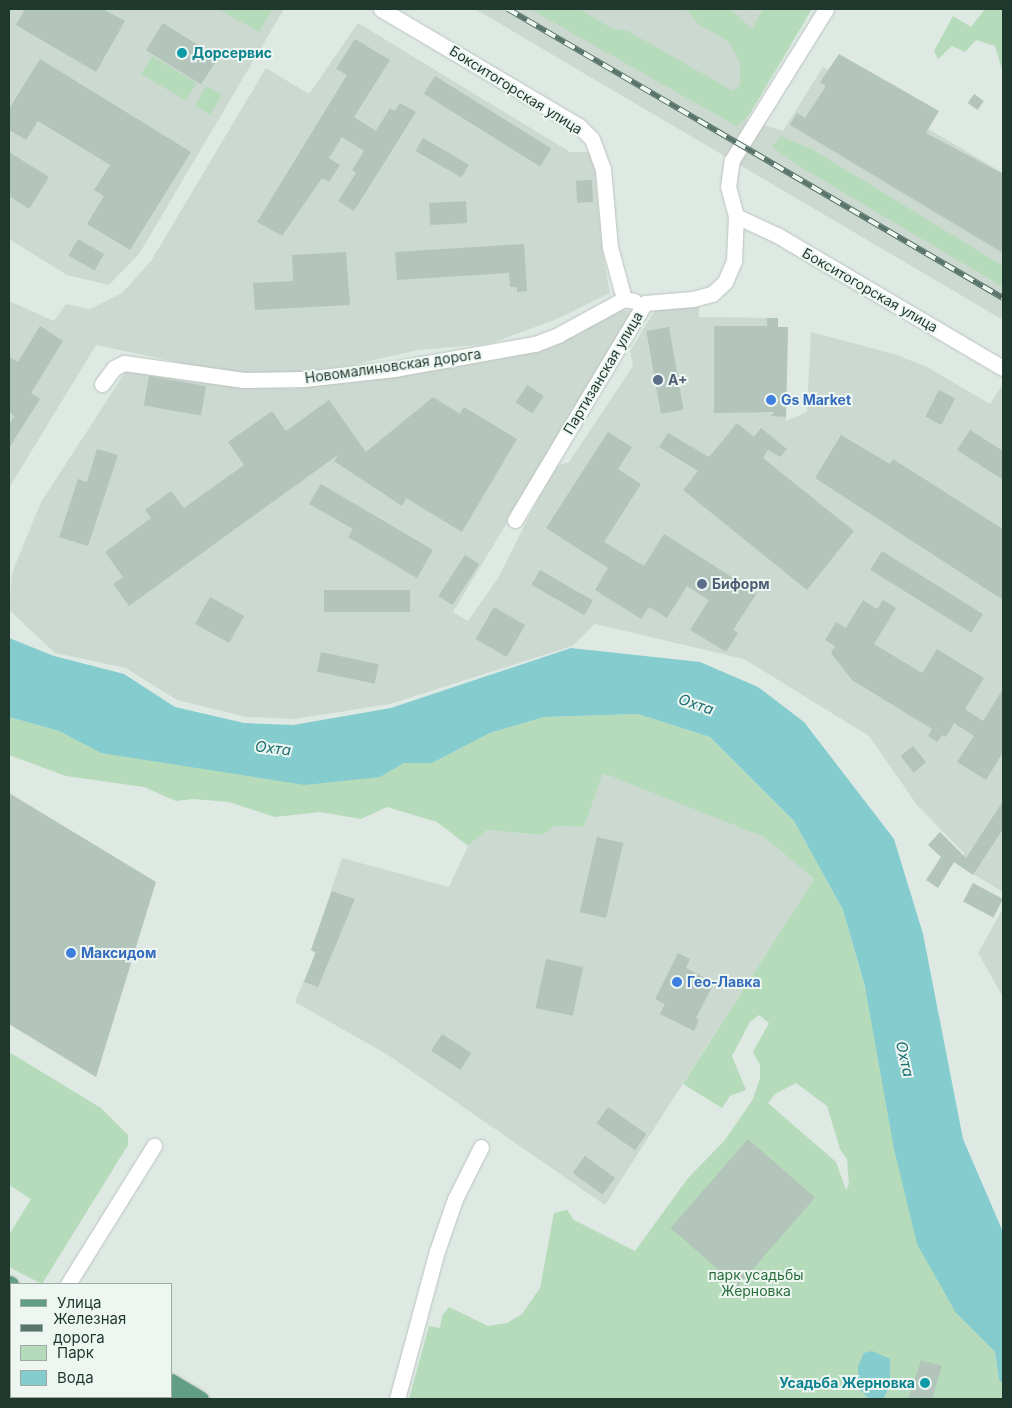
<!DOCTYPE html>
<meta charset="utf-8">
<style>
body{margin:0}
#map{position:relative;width:1012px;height:1408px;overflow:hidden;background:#dde9e2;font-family:Inter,sans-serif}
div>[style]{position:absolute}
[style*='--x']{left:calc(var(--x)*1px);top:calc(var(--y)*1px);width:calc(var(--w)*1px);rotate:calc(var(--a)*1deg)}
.built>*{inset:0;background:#ccd9d1}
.green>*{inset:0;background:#b6dbbb;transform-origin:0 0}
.water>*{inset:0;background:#85cccf}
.building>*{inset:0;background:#b3c4bb;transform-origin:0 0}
.roads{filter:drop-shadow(0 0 1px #bcc3c0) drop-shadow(0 0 1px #bcc3c0)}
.minor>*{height:15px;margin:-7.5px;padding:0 7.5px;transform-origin:7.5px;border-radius:7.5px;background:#fff}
.major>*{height:15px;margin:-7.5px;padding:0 7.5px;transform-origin:7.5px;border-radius:7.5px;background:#629e87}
.rail>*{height:5.5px;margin-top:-2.75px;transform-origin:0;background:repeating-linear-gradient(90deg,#edf6f1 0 11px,#59746a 0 22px);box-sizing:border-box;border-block:1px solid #59746a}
.dots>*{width:14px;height:14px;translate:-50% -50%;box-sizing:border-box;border:2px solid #edf6f1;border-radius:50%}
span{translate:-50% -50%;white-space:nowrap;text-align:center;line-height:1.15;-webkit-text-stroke:4px #edf6f1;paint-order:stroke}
.culture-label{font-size:14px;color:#0d838f;font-weight:700}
.left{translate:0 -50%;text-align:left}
.right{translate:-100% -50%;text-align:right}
.street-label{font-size:14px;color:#1f382e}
.service-label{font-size:14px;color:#4e5e75;font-weight:700}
.shop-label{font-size:14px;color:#366cbe;font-weight:700}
.park-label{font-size:14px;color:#2a6e3c}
.water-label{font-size:15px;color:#1b6e72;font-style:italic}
.frame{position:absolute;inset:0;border:10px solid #1f382e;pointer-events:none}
.legend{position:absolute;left:10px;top:1283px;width:162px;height:115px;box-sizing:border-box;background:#edf6f1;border:1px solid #9baaa3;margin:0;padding:6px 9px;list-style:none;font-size:15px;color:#1f382e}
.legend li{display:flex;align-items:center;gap:10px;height:25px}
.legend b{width:25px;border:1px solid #9baaa3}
</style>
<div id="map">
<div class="built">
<i style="clip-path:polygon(9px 9px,284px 9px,139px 254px,109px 285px,67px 275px,9px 239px)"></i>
<i style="clip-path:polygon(475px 9px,793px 9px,739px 117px,783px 131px,823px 67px,1003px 173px,1003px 320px)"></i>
<i style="clip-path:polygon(358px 23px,570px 152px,593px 152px,602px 248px,610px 293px,557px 319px,489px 344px,418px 350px,352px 365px,292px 374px,220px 371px,96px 345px,9px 488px,9px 301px,54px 321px,66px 304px,90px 309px,122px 293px,151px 261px,266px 68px,309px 94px)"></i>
<i style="clip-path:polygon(699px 304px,699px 317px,778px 318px,778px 327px,788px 327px,786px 421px,807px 412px,811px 332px,894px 354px,927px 367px,990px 404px,1003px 384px,1003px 892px,960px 866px,964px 853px,917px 805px,869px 736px,744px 659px,595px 624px,572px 646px,390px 704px,295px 719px,246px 717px,177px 700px,126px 668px,55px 653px,9px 610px,12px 573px,41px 502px,126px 371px,132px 367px,213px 384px,291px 389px,391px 377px,548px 347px,619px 310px,635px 311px,453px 612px,468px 621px,498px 578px,554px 467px,569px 462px,633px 366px,630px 351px,657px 307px)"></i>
<i style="clip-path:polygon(603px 772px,764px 837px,814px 879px,605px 1205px,388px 1055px,295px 1002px,315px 954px,311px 950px,342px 858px,449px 887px,468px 846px,487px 830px,543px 835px,555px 826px,584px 827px)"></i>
<i style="clip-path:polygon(1003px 908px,1003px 997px,978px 953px)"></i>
</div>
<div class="green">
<i style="clip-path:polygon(218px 9px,273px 9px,259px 32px)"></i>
<i style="clip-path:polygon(530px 9px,580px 9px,611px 28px,628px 31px,733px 91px,740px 85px,740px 62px,728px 41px,698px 24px,686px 9px,731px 9px,752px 29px,763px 9px,812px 9px,748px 117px,736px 126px)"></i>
<i style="clip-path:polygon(985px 9px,1003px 9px,1003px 73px,995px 46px,976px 40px,965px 52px,952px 46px,938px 59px,934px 51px,953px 16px,971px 27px)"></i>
<i style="left:152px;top:56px;width:52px;height:21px;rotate:31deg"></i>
<i style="left:206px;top:86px;width:18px;height:23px;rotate:29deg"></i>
<i style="clip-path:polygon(780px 136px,812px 149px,1003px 266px,1003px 287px,799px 166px,772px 147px)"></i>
<i style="clip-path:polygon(evenodd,638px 714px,710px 737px,794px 821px,843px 910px,956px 1313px,995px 1352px,999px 1380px,1003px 1384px,1003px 1399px,409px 1399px,429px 1326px,440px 1328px,442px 1316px,449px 1307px,488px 1326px,507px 1323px,522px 1314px,540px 1288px,554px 1213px,567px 1210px,574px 1220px,635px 1251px,688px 1178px,725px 1140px,753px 1099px,760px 1078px,760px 1065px,753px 1052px,769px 1023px,759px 1015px,750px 1022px,732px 1056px,746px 1090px,730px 1096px,722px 1108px,683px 1084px,814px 879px,764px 837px,603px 773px,584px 827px,555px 826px,543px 835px,487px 830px,468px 846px,437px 822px,387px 807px,361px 819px,320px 812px,275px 817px,229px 802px,193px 799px,176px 801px,144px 787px,66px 776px,9px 755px,9px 717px,59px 731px,101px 753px,379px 777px,404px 763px,432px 763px,490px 733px,544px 717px,638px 714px,796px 1083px,827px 1106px,840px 1149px,847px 1159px,849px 1184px,846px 1190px,836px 1162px,768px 1103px,775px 1094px,796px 1083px)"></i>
<i style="clip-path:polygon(9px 1052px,101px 1108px,128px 1135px,128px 1145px,42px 1284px,9px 1267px,9px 1235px,31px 1199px,9px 1185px)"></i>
</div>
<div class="water">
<i style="clip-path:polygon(9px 638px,54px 656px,124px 674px,175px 707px,244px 723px,293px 725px,391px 708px,571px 648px,700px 662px,758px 687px,804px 722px,894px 839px,923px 934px,963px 1139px,1003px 1232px,1003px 1384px,999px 1380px,995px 1352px,956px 1313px,917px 1244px,894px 1149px,865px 987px,843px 910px,794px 821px,710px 737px,638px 714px,544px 717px,490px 733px,432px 763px,404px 763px,380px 777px,305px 785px,101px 753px,59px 731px,9px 717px)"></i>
<i style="clip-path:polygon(872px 1351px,890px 1359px,890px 1385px,883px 1399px,869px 1399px,858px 1388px,858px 1366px,864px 1353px)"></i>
</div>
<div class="building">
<i style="clip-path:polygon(25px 9px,103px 9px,125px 21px,96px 72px,16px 25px)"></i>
<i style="left:163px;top:23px;width:65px;height:32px;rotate:32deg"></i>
<i style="clip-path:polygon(355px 39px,390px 60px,354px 117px,376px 131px,390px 108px,395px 111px,400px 103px,416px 112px,354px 211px,338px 201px,356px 173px,352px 170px,364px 151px,342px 137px,329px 158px,340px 165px,329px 182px,322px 178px,282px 236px,257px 222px,347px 75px,336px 69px)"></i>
<i style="clip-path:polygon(839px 54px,939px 111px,926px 133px,1003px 174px,1003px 253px,790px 125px,797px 113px,805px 118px,826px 86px,820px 82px)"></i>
<i style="clip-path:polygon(40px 59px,191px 152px,130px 250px,87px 224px,104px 196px,94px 190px,110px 165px,38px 121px,26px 140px,9px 130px,9px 109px)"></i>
<i style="left:435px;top:76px;width:137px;height:21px;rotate:32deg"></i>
<i style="left:974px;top:94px;width:12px;height:11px;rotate:35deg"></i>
<i style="left:423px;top:138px;width:53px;height:15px;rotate:30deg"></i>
<i style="clip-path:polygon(9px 152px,49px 177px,29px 209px,9px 196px)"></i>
<i style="left:592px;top:180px;width:22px;height:16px;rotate:87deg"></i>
<i style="left:466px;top:201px;width:22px;height:37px;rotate:87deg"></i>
<i style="left:78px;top:239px;width:30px;height:19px;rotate:30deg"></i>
<i style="clip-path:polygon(524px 244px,527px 291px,517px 292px,517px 287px,510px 287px,509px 273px,397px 280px,395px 252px)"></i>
<i style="clip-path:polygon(346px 252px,350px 305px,255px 310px,253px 283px,293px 281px,292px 255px)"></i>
<i style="clip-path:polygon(767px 318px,778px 318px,778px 327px,788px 327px,786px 417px,771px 416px,774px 412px,714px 413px,714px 326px,767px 326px)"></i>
<i style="clip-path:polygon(40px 326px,63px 341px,31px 393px,40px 399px,9px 448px,9px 424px,14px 416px,9px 412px,9px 357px,18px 362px)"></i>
<i style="left:669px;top:327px;width:84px;height:23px;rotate:80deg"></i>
<i style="left:149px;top:376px;width:58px;height:30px;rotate:10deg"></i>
<i style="left:527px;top:385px;width:20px;height:21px;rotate:33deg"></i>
<i style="left:939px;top:390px;width:18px;height:30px;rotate:27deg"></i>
<i style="clip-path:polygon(433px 397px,460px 414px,464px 407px,517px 439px,462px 532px,406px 498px,402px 506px,334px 461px,339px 454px,129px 606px,113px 584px,123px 577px,105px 552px,151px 518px,145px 510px,171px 491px,184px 508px,244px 465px,228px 442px,272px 411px,286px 431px,329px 400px,366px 452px)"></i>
<i style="clip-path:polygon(737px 423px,754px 437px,761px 428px,787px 449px,780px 457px,768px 450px,763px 458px,854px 531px,807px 590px,683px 490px,698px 471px,659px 447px,668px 433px,709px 457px)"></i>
<i style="clip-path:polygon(970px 430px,1003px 451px,1003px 480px,957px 450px)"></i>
<i style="clip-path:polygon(608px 432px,632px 447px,618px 469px,641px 484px,604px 542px,644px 566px,664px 534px,757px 593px,733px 630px,738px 633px,726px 652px,690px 630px,709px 600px,687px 586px,667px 618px,649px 607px,641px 619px,595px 590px,608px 568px,546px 528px)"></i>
<i style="clip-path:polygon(841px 435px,890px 464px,893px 459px,1003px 529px,1003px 600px,815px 478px)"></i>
<i style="clip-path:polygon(97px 449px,118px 455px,88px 546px,59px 537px,78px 479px,87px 482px)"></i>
<i style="clip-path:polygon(321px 484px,433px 550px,417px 578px,348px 537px,353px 529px,309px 504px)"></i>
<i style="left:882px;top:551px;width:119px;height:22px;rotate:32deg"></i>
<i style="left:465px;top:555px;width:17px;height:49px;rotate:33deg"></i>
<i style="left:540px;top:570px;width:61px;height:17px;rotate:30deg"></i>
<i style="left:324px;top:590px;width:86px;height:22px"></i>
<i style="left:210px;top:597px;width:39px;height:31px;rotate:29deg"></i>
<i style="clip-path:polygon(863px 600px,877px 609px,883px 600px,896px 608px,874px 644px,922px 673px,937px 649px,984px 678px,965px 709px,983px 721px,1003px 689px,1003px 752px,986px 780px,957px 762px,974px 736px,954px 723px,946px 737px,942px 735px,937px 742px,928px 736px,932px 729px,852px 680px,831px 653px,835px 646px,825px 640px,836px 622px,846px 628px)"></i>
<i style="left:494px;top:607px;width:36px;height:37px;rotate:30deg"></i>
<i style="left:321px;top:652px;width:59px;height:20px;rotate:12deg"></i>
<i style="left:913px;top:746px;width:21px;height:16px;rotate:51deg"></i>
<i style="clip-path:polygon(9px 793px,156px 882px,96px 1077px,9px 1024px)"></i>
<i style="clip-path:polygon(1003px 801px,1003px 829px,973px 875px,954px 862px,938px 888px,926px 880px,941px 857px,928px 845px,940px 832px,966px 858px)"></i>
<i style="left:597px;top:837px;width:27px;height:77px;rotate:13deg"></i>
<i style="left:973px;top:883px;width:34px;height:21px;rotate:28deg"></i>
<i style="clip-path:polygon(332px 891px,355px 899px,318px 987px,304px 982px,316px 952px,311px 950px)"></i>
<i style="clip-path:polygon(678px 953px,690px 959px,686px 968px,714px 983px,696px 1018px,699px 1020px,694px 1031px,660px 1014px,665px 1004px,655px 999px)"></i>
<i style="left:546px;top:959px;width:38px;height:50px;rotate:12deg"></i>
<i style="left:442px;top:1034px;width:35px;height:20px;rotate:33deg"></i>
<i style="left:608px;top:1107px;width:47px;height:20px;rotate:35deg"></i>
<i style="left:748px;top:1139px;width:89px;height:118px;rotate:41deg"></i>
<i style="left:585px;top:1156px;width:37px;height:21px;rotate:36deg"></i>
<i style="clip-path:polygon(921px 1360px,942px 1366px,932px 1399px,908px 1399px)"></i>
</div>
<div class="roads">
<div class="minor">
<i style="--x:381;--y:9;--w:230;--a:30.6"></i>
<i style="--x:579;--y:126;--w:18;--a:45"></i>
<i style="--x:592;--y:139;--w:32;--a:70"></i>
<i style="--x:603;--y:169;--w:78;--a:84.9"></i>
<i style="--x:610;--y:247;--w:54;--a:74.9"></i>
<i style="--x:624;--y:299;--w:10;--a:11"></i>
<i style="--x:736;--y:216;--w:45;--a:24.9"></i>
<i style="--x:777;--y:235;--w:262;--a:30.5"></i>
<i style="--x:102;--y:384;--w:20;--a:-53"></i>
<i style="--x:114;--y:368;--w:11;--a:-27"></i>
<i style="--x:124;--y:363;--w:121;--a:8.1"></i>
<i style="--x:244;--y:380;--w:60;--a:-1"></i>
<i style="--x:304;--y:379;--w:91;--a:-6.3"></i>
<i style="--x:394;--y:369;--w:143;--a:-10.1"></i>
<i style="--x:535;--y:344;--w:25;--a:-21"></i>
<i style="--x:558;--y:335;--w:75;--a:-28.6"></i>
<i style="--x:515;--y:520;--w:253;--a:-59.1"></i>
<i style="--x:645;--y:303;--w:48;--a:-4.8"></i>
<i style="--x:693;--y:299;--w:20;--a:-15"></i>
<i style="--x:712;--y:294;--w:18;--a:-43"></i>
<i style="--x:725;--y:282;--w:23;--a:-67"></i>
<i style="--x:734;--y:261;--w:45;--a:-87.5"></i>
<i style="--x:736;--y:216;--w:30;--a:-105"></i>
<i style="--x:728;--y:187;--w:27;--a:-82"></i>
<i style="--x:732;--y:160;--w:178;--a:-58.1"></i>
<i style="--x:68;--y:1284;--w:163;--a:-58.1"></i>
<i style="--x:30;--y:1399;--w:2;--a:-90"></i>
<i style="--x:43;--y:1399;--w:2;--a:-90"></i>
<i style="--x:397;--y:1399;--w:153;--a:-74.9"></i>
<i style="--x:437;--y:1251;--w:55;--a:-70.9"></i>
<i style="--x:455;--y:1199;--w:58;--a:-63.4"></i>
</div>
<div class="major">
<i style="--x:9;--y:1283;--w:2;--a:27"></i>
<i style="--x:9;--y:1298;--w:2;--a:27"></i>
<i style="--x:171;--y:1381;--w:35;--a:31"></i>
<i style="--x:171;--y:1396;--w:7;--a:27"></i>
</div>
</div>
<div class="rail">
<i style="--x:508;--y:9;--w:573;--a:30.28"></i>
</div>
<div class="dots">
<i style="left:182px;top:53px;background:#0f9aa8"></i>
<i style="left:658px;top:380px;background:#5c6f8a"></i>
<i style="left:771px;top:400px;background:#3f7fe0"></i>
<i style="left:702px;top:584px;background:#5c6f8a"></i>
<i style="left:71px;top:953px;background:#3f7fe0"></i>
<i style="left:677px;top:982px;background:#3f7fe0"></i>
<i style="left:925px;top:1383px;background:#0f9aa8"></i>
</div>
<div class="culture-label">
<span class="left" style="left:192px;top:53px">Дорсервис</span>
<span class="right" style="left:915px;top:1383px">Усадьба Жерновка</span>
</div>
<div class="street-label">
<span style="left:516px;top:90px;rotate:32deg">Бокситогорская улица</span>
<span style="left:870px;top:290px;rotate:30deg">Бокситогорская улица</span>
<span style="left:393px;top:366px;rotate:-8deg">Новомалиновская дорога</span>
<span style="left:603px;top:373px;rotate:-59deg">Партизанская улица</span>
</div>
<div class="service-label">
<span class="left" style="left:668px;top:380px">А+</span>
<span class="left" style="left:712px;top:584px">Биформ</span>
</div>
<div class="shop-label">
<span class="left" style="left:781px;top:400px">Gs Market</span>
<span class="left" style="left:81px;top:953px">Максидом</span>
<span class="left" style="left:687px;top:982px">Гео-Лавка</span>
</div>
<div class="park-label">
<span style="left:756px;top:1283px">парк усадьбы<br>Жерновка</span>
</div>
<div class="water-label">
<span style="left:696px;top:704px;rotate:19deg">Охта</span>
<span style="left:273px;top:748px;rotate:7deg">Охта</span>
<span style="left:905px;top:1059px;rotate:77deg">Охта</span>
</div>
<div class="frame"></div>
<ul class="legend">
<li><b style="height:6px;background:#629e87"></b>Улица</li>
<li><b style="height:6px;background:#59746a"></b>Железная дорога</li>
<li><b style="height:14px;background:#b6dbbb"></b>Парк</li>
<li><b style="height:14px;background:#85cccf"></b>Вода</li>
</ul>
</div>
